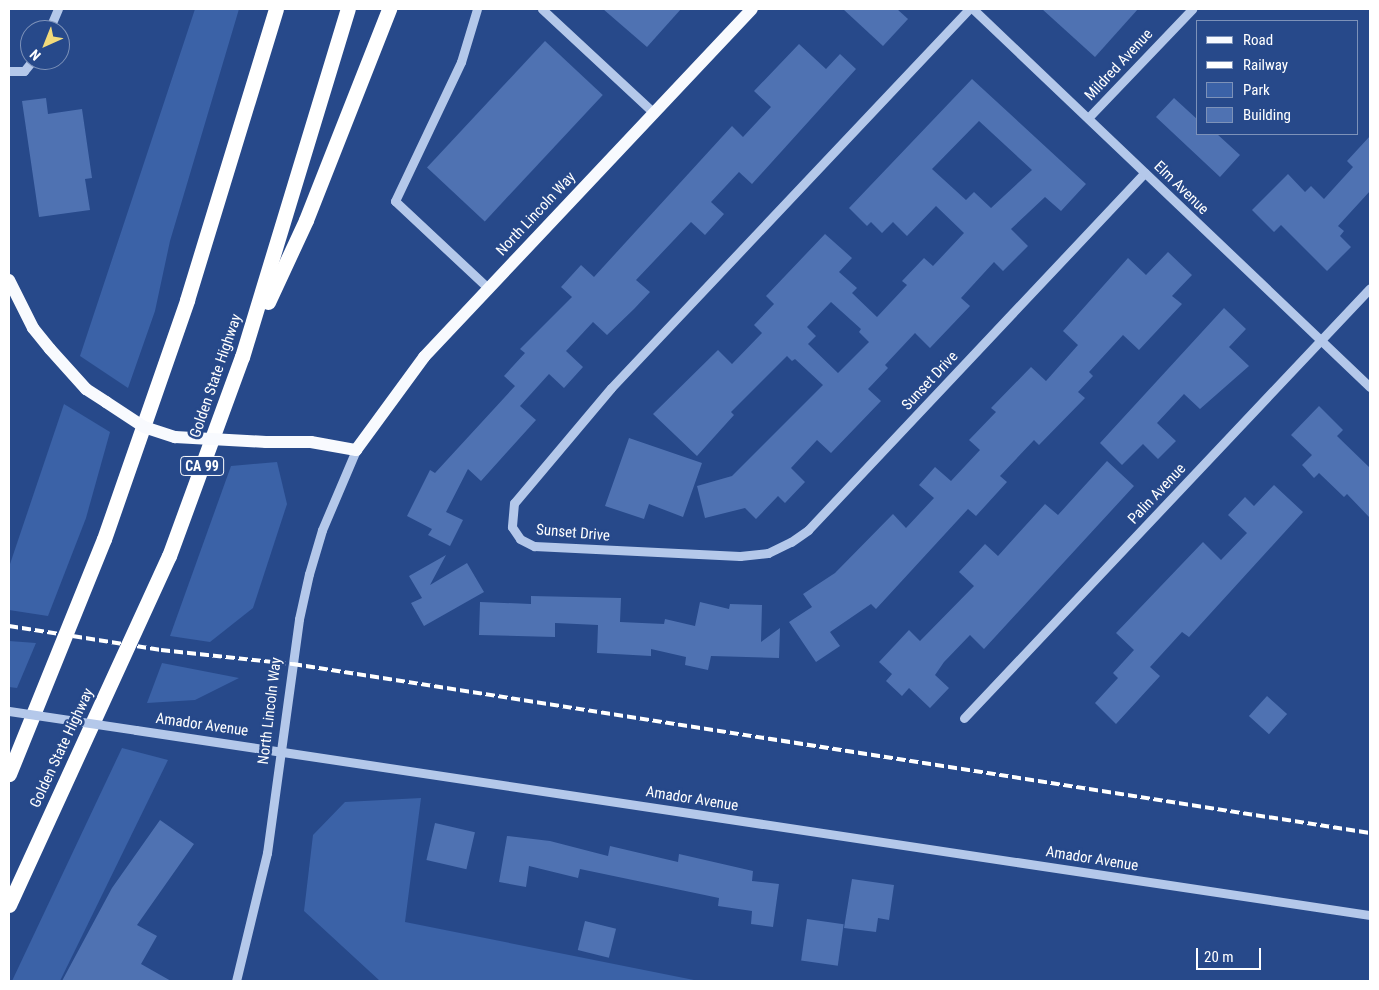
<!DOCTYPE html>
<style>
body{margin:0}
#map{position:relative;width:1379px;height:990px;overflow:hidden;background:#27498a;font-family:"Roboto Condensed",sans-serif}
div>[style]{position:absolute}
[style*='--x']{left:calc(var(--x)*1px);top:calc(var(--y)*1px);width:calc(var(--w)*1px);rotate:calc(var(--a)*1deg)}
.green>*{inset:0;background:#3b62a7}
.building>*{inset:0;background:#4f72b2;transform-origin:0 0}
.minor>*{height:9px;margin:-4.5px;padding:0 4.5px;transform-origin:4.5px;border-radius:4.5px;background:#b4c8ea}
.major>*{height:12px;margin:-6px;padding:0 6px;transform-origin:6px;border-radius:6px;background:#f8fafe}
.highway>*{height:15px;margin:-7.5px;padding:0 7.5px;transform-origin:7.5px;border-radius:7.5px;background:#fff}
.rail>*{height:4px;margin-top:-2px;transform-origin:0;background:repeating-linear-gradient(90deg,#fff 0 9px,transparent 0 13px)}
.minor-bridge>*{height:9px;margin:-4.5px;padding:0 4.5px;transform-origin:4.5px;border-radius:4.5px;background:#b4c8ea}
.major-bridge>*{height:12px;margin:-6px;padding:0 6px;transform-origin:6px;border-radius:6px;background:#f8fafe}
span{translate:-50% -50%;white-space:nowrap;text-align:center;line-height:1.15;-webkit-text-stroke:5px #27498a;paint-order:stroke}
.shield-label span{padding:1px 4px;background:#27498a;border:1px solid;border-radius:4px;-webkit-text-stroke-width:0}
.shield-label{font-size:14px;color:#fff;font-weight:700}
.street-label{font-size:15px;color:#fff}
.frame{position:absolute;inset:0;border:10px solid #fff;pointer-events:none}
.legend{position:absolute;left:1196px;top:20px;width:162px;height:115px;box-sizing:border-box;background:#27498a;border:1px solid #7d92b9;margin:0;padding:6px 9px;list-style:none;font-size:15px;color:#fff}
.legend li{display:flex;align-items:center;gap:10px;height:25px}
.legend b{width:25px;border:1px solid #7d92b9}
.north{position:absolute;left:20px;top:20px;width:50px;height:50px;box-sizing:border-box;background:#27498a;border:1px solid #7d92b9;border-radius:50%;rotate:224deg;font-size:14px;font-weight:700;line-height:20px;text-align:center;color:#fff}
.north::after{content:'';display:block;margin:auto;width:18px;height:22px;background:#f2da7a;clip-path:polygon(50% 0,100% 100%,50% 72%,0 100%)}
.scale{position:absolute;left:1196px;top:948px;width:65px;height:22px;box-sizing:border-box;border:2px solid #fff;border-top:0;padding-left:6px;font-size:15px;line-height:18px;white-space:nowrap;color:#fff;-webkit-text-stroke:4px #27498a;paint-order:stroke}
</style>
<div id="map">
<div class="green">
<i style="clip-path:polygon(195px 9px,239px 9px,170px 241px,155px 311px,128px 388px,80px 356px)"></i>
<i style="clip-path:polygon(64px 404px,110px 432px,86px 518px,48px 616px,9px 610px,9px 567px)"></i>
<i style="clip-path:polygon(277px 462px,287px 504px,253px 608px,210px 642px,170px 636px,231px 466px)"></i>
<i style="clip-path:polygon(9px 641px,36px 643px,17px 688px,9px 687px)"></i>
<i style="clip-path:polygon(162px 663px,239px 678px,195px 700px,147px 703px)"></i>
<i style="clip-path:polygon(122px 748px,168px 760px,60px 981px,12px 981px)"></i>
<i style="clip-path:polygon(421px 798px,405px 922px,699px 981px,380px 981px,304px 911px,313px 835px,345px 802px)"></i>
</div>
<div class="building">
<i style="clip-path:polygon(603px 9px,681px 9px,647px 47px)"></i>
<i style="clip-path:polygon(843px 9px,897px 9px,908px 19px,883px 46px)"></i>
<i style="clip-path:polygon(1042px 9px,1138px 9px,1095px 57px)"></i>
<i style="left:545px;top:41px;width:79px;height:173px;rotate:43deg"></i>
<i style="clip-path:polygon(799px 44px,826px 69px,840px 54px,856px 69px,752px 184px,739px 172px,711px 202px,724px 214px,705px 235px,691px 222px,636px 280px,650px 292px,634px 309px,607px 335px,593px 322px,566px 351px,583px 367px,564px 388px,549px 374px,520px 406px,536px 420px,481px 481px,468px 469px,446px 512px,463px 520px,450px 546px,428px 535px,432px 529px,407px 516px,430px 470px,435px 473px,515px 386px,504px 376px,525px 353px,520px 349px,572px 297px,561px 287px,581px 265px,594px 277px,732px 126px,743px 137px,771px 107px,754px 91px)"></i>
<i style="clip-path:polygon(evenodd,972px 79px,1086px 184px,1061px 211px,1045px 197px,1011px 229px,1028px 246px,1003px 271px,994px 262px,961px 298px,970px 306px,930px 348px,915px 333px,885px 365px,888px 368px,868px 389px,881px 401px,831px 453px,817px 440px,791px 468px,805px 482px,785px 503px,778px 496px,756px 519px,745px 508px,705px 518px,697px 486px,732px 476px,823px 385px,795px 359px,792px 361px,787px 356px,731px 412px,734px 415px,697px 456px,653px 414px,718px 350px,732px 364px,762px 333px,754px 325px,774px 304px,766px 296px,825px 234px,852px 258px,839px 272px,857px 288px,852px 293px,877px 317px,907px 285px,902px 281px,924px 258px,933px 266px,964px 233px,936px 206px,907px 236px,893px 222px,882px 233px,871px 222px,867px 226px,849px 208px,972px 79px,979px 121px,1032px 170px,991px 208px,974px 192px,966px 200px,932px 169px,979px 121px,972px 79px,831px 302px,861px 329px,859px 332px,869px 342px,838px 373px,808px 344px,816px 336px,807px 327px,831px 302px)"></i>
<i style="clip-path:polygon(46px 98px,48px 114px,82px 109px,92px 178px,85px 179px,90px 210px,39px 217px,22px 101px)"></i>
<i style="clip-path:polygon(1174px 98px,1198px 120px,1198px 134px,1217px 134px,1240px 155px,1220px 177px,1156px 117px)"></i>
<i style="clip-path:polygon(1370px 136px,1370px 191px,1338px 226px,1344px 231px,1340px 236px,1351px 247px,1327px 271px,1281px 225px,1274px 232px,1252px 210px,1288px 174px,1305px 192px,1311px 186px,1324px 199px,1353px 167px,1347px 161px)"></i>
<i style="clip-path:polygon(1168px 252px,1192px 275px,1172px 296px,1182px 304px,1139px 350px,1123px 335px,1089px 372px,1093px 376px,1078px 392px,1085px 398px,1039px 445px,1034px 440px,1000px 476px,1007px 482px,976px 516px,968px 509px,876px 609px,871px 604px,830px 632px,840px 646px,816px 662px,789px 622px,812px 607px,803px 594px,835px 573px,893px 514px,906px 528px,934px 498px,919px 485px,935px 467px,951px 481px,980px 450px,969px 440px,996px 412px,991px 408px,1031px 367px,1046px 381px,1078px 345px,1063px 331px,1128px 258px,1146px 275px)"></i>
<i style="clip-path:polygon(1224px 308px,1246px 329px,1229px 347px,1249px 366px,1200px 409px,1184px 394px,1157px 423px,1176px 441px,1158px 459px,1143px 444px,1122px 465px,1100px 443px)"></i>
<i style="clip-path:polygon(1319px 406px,1343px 430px,1337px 436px,1370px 468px,1370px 518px,1347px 494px,1344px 497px,1319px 473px,1314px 478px,1302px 465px,1312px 455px,1291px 435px)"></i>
<i style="clip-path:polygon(629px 438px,702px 463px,683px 517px,649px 504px,644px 519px,605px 506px)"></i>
<i style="clip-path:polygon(1107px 461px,1134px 486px,984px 649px,970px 635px,944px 662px,935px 675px,949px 688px,930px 708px,909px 688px,902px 696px,886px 681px,892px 674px,879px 662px,909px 630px,920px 641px,974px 586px,959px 572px,985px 544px,998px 556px,1045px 504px,1058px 515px)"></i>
<i style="clip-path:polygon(1274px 485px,1303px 512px,1189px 637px,1182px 632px,1150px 667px,1160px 676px,1116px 724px,1095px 703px,1118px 678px,1113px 673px,1134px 650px,1116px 633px,1203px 542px,1221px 560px,1247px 533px,1228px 515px,1245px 497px,1254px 506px)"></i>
<i style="clip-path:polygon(446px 555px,430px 585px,467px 563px,484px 592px,424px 626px,411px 603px,422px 598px,409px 576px)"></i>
<i style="clip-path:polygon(531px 596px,621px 598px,620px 622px,664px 624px,665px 619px,695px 626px,700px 602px,729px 609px,730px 604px,762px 605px,761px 642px,780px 628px,779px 658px,711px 656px,708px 670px,685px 665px,686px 657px,651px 649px,651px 656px,597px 653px,598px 625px,555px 623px,555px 637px,479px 635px,480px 602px,531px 604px)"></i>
<i style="left:1267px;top:696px;width:27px;height:27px;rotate:42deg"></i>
<i style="clip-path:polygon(160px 820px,194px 844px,137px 925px,157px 936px,141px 964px,171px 981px,62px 981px,112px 888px)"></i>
<i style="left:435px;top:823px;width:41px;height:38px;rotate:13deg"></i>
<i style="clip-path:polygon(507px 836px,550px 841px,608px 856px,610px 846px,678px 862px,679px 854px,753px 871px,752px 881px,779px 884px,773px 927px,751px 924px,752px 911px,718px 906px,719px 898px,580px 869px,578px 878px,529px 866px,526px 887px,499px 882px)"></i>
<i style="clip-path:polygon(852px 879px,894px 885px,889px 920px,878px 918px,876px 932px,844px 928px)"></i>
<i style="left:807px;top:919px;width:37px;height:42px;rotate:8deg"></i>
<i style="left:585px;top:921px;width:32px;height:30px;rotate:14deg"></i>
</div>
<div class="minor">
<i style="--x:477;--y:9;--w:55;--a:106.8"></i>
<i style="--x:461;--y:62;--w:154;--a:115.4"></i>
<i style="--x:395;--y:201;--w:127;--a:43.1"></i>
<i style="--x:542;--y:9;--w:153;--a:42.9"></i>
<i style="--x:969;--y:9;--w:521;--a:133.37"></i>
<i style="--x:611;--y:388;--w:150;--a:130.1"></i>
<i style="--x:514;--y:503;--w:24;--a:95"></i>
<i style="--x:512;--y:527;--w:14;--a:56"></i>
<i style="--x:520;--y:539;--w:16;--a:27"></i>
<i style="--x:534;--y:546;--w:206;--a:2.8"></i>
<i style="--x:740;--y:556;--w:28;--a:-6"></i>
<i style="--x:768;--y:553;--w:25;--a:-26"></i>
<i style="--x:791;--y:542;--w:21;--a:-35"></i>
<i style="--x:808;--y:530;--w:491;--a:-46.7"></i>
<i style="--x:973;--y:9;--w:548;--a:43.6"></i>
<i style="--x:49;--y:30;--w:23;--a:-67"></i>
<i style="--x:9;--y:71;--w:15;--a:0"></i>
<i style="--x:24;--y:71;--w:14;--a:-51"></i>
<i style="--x:1088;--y:118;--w:151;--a:-46.3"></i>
<i style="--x:964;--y:718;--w:591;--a:-46.64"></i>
<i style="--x:136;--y:730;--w:1248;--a:8.53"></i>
<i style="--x:236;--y:981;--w:132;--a:-76.4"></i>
<i style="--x:267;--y:853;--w:236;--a:-82.2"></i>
<i style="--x:299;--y:619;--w:46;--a:-77.5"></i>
<i style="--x:309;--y:574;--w:46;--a:-73.5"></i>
<i style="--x:322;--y:530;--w:87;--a:-67"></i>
</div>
<div class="major">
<i style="--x:9;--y:280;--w:54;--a:63.4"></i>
<i style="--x:33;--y:328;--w:27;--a:51"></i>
<i style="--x:50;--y:349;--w:54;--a:48"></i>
<i style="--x:86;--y:389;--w:24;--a:33"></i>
<i style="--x:266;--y:442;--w:45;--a:0"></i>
<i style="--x:311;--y:442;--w:46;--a:10.1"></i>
<i style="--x:356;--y:450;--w:115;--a:-53.8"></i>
<i style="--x:424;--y:357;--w:478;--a:-46.7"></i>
</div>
<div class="highway">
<i style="--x:268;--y:302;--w:90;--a:-65.1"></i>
<i style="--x:306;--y:220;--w:227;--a:-68.5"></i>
<i style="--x:9;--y:774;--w:253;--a:-68"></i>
<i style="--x:104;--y:539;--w:253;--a:-70.8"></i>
<i style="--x:187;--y:300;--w:304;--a:-73"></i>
<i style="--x:9;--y:905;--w:384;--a:-65.4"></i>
<i style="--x:169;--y:556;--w:212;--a:-69.9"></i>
<i style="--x:242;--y:357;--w:364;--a:-73.1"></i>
</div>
<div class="rail">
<i style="--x:9;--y:626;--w:154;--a:9"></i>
<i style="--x:161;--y:650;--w:133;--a:6.1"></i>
<i style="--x:293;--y:664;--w:1090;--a:8.92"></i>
</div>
<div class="minor-bridge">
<i style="--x:9;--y:711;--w:128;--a:8.5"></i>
</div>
<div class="major-bridge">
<i style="--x:106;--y:402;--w:45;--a:33.3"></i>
<i style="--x:144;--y:427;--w:33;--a:18"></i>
<i style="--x:175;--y:437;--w:91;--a:3.1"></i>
</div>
<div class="shield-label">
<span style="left:202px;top:466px">CA 99</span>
</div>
<div class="street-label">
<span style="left:1119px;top:65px;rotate:-47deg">Mildred Avenue</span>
<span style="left:1181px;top:188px;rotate:44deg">Elm Avenue</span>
<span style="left:536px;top:214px;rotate:-47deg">North Lincoln Way</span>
<span style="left:216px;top:376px;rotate:-71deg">Golden State Highway</span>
<span style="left:930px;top:381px;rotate:-47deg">Sunset Drive</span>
<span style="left:1157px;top:494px;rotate:-47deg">Palin Avenue</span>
<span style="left:573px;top:533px;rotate:5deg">Sunset Drive</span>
<span style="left:270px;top:711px;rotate:-83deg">North Lincoln Way</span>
<span style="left:202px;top:725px;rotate:8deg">Amador Avenue</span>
<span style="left:62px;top:748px;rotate:-65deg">Golden State Highway</span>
<span style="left:692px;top:799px;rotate:9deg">Amador Avenue</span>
<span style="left:1092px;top:859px;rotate:9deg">Amador Avenue</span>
</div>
<div class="frame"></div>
<ul class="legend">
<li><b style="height:6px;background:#f8fafe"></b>Road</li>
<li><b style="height:6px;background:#fff"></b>Railway</li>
<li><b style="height:14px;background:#3b62a7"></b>Park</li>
<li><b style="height:14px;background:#4f72b2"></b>Building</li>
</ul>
<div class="north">N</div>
<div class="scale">20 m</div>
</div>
